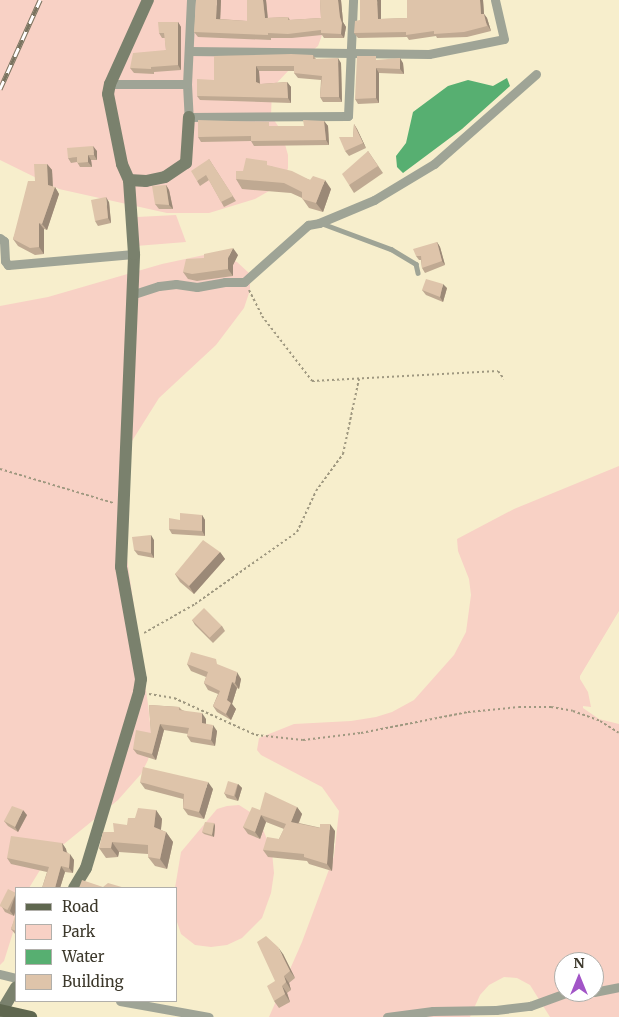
<!DOCTYPE html>
<style>
body{margin:0}
#map{position:relative;width:619px;height:1017px;overflow:hidden;background:#f7eecc;font-family:Merriweather,serif}
div>[style]{position:absolute}
[style*='--x']{left:calc(var(--x)*1px);top:calc(var(--y)*1px);width:calc(var(--w)*1px);rotate:calc(var(--a)*1deg)}
.green>*{inset:0;background:#f8d1c5}
.water>*{inset:0;background:#57af71}
.path>*{height:2px;margin-top:-1px;transform-origin:0;background:repeating-linear-gradient(90deg,#9f9880 0 2.5px,transparent 0 5px)}
.lane>*{height:4.5px;margin:-2.25px;padding:0 2.25px;transform-origin:2.25px;border-radius:2.25px;background:#9fa496}
.street>*{height:9px;margin:-4.5px;padding:0 4.5px;transform-origin:4.5px;border-radius:4.5px;background:#9fa496}
.secondary>*{height:12px;margin:-6px;padding:0 6px;transform-origin:6px;border-radius:6px;background:#7a816d}
.primary>*{height:12px;margin:-6px;padding:0 6px;transform-origin:6px;border-radius:6px;background:#5f674f}
.rail>*{height:5px;margin-top:-2.5px;transform-origin:0;background:repeating-linear-gradient(90deg,#fff 0 9px,#7a7460 0 18px);box-sizing:border-box;border-block:1px solid #7a7460}
.wall>*{inset:0;background:#bfa992}
.shaded-wall>*{inset:0;background:#9b8977}
.building>*{inset:0;background:#dec4aa;transform-origin:0 0}
span{translate:-50% -50%;white-space:nowrap;text-align:center;line-height:1.15;-webkit-text-stroke:4px #fff;paint-order:stroke}
.legend{position:absolute;left:15px;top:887px;width:162px;height:115px;box-sizing:border-box;background:#fff;border:1px solid #b1afaa;margin:0;padding:6px 9px;list-style:none;font-size:15px;color:#3c382b}
.legend li{display:flex;align-items:center;gap:10px;height:25px}
.legend b{width:25px;border:1px solid #b1afaa}
.north{position:absolute;left:554px;top:952px;width:50px;height:50px;box-sizing:border-box;background:#fff;border:1px solid #b1afaa;border-radius:50%;rotate:0deg;font-size:14px;font-weight:700;line-height:20px;text-align:center;color:#3c382b}
.north::after{content:'';display:block;margin:auto;width:18px;height:22px;background:#a255c7;clip-path:polygon(50% 0,100% 100%,50% 72%,0 100%)}
</style>
<div id="map">
<div class="green">
<i style="clip-path:polygon(0 0,328px 0,328px 19px,318px 46px,289px 70px,272px 88px,271px 116px,281px 130px,288px 155px,288px 168px,283px 183px,255px 199px,209px 213px,167px 213px,59px 189px,0 160px)"></i>
<i style="clip-path:polygon(176px 215px,186px 242px,136px 246px,137px 217px)"></i>
<i style="clip-path:polygon(204px 255px,225px 257px,237px 262px,250px 274px,250px 290px,244px 308px,216px 345px,159px 398px,132px 441px,122px 524px,148px 704px,152px 742px,148px 760px,141px 774px,118px 800px,48px 857px,29px 888px,16px 888px,16px 923px,4px 961px,0 965px,0 306px,48px 297px,162px 264px)"></i>
<i style="clip-path:polygon(evenodd,619px 466px,619px 611px,580px 676px,580px 679px,588px 692px,591px 707px,583px 706px,583px 708px,599px 719px,619px 724px,619px 1017px,550px 1017px,530px 985px,517px 978px,504px 977px,489px 985px,480px 995px,470px 1017px,269px 1017px,302px 942px,334px 856px,339px 811px,322px 787px,261px 755px,257px 750px,259px 738px,294px 724px,351px 721px,376px 717px,392px 712px,414px 700px,454px 655px,466px 632px,471px 595px,469px 579px,458px 551px,457px 539px,514px 509px,619px 466px,564px 962px,594px 962px,594px 992px,564px 992px,564px 962px)"></i>
<i style="clip-path:polygon(239px 805px,250px 812px,260px 822px,272px 852px,274px 873px,271px 893px,262px 918px,242px 938px,227px 945px,211px 947px,195px 945px,181px 934px,176px 919px,175px 888px,181px 852px,217px 809px,227px 806px)"></i>
</div>
<div class="water">
<i style="clip-path:polygon(507px 78px,510px 86px,462px 129px,403px 173px,397px 167px,396px 156px,406px 143px,413px 112px,448px 86px,468px 80px,493px 86px)"></i>
</div>
<div class="path">
<i style="--x:249;--y:290;--w:29;--a:63"></i>
<i style="--x:262;--y:316;--w:82;--a:52.4"></i>
<i style="--x:312;--y:381;--w:186;--a:-3.1"></i>
<i style="--x:498;--y:371;--w:10;--a:53"></i>
<i style="--x:0;--y:469;--w:118;--a:16.7"></i>
<i style="--x:144;--y:633;--w:59;--a:-29.6"></i>
<i style="--x:195;--y:604;--w:125;--a:-35.2"></i>
<i style="--x:297;--y:532;--w:45;--a:-65.1"></i>
<i style="--x:316;--y:491;--w:46;--a:-53.9"></i>
<i style="--x:343;--y:454;--w:77;--a:-78"></i>
<i style="--x:149;--y:694;--w:25;--a:9"></i>
<i style="--x:174;--y:698;--w:90;--a:24.3"></i>
<i style="--x:256;--y:735;--w:47;--a:6.1"></i>
<i style="--x:303;--y:740;--w:58;--a:-6.9"></i>
<i style="--x:361;--y:733;--w:109;--a:-11.1"></i>
<i style="--x:468;--y:712;--w:51;--a:-5.6"></i>
<i style="--x:519;--y:707;--w:32;--a:0"></i>
<i style="--x:551;--y:707;--w:22;--a:10"></i>
<i style="--x:573;--y:711;--w:29;--a:20"></i>
<i style="--x:600;--y:721;--w:22;--a:32"></i>
</div>
<div class="lane">
<i style="--x:321;--y:223;--w:75;--a:20.4"></i>
<i style="--x:391;--y:249;--w:29;--a:31"></i>
<i style="--x:416;--y:264;--w:9;--a:77"></i>
</div>
<div class="street">
<i style="--x:191;--y:0;--w:84;--a:92.7"></i>
<i style="--x:187;--y:84;--w:33;--a:87"></i>
<i style="--x:189;--y:117;--w:159;--a:-0.4"></i>
<i style="--x:348;--y:116;--w:116;--a:-87.5"></i>
<i style="--x:189;--y:51;--w:240;--a:0.7"></i>
<i style="--x:429;--y:54;--w:76;--a:-11.3"></i>
<i style="--x:504;--y:39;--w:40;--a:-103"></i>
<i style="--x:110;--y:84;--w:77;--a:0"></i>
<i style="--x:0;--y:238;--w:5;--a:37"></i>
<i style="--x:4;--y:241;--w:20;--a:87"></i>
<i style="--x:5;--y:261;--w:5;--a:53"></i>
<i style="--x:8;--y:265;--w:126;--a:-5"></i>
<i style="--x:131;--y:295;--w:29;--a:-18"></i>
<i style="--x:159;--y:286;--w:17;--a:-7"></i>
<i style="--x:176;--y:284;--w:21;--a:8"></i>
<i style="--x:197;--y:287;--w:28;--a:-10"></i>
<i style="--x:225;--y:282;--w:19;--a:0"></i>
<i style="--x:244;--y:282;--w:86;--a:-41.7"></i>
<i style="--x:308;--y:225;--w:11;--a:-10"></i>
<i style="--x:319;--y:223;--w:60;--a:-22.7"></i>
<i style="--x:374;--y:200;--w:70;--a:-31"></i>
<i style="--x:434;--y:164;--w:136;--a:-41.4"></i>
<i style="--x:0;--y:974;--w:16;--a:14"></i>
<i style="--x:594;--y:992;--w:25;--a:-11"></i>
<i style="--x:120;--y:1001;--w:90;--a:10.2"></i>
<i style="--x:387;--y:1017;--w:46;--a:-7.4"></i>
<i style="--x:433;--y:1011;--w:63;--a:-0.9"></i>
<i style="--x:496;--y:1010;--w:34;--a:-7"></i>
<i style="--x:530;--y:1006;--w:38;--a:-20"></i>
<i style="--x:566;--y:993;--w:23;--a:-2"></i>
</div>
<div class="secondary">
<i style="--x:129;--y:180;--w:17;--a:3"></i>
<i style="--x:146;--y:181;--w:19;--a:-12"></i>
<i style="--x:165;--y:177;--w:25;--a:-34"></i>
<i style="--x:186;--y:163;--w:46;--a:-86.3"></i>
<i style="--x:74;--y:888;--w:23;--a:-59"></i>
<i style="--x:86;--y:868;--w:184;--a:-73.2"></i>
<i style="--x:139;--y:692;--w:13;--a:-81"></i>
<i style="--x:141;--y:679;--w:114;--a:-100.1"></i>
<i style="--x:121;--y:567;--w:313;--a:-87.6"></i>
<i style="--x:134;--y:254;--w:74;--a:-93.9"></i>
<i style="--x:129;--y:180;--w:17;--a:-114"></i>
<i style="--x:122;--y:164;--w:71;--a:-101.3"></i>
<i style="--x:108;--y:94;--w:10;--a:-79"></i>
<i style="--x:110;--y:84;--w:92;--a:-65.7"></i>
<i style="--x:0;--y:1014;--w:31;--a:-59"></i>
</div>
<div class="primary">
<i style="--x:0;--y:1010;--w:32;--a:13"></i>
</div>
<div class="rail">
<i style="--x:0;--y:89;--w:98;--a:-65.8"></i>
</div>
<div class="wall">
<i style="clip-path:polygon(221px 0,220px 19px,247px 21px,247px 0,266px 0,268px 18px,288px 17px,290px 20px,321px 18px,320px 0,341px 0,343px 22px,346px 27px,344px 38px,324px 38px,322px 35px,292px 38px,271px 38px,271px 40px,198px 37px,194px 32px)"></i>
<i style="clip-path:polygon(381px 0,381px 19px,407px 18px,407px 0,483px 0,484px 14px,487px 18px,491px 31px,467px 37px,437px 38px,436px 36px,409px 40px,407px 37px,358px 38px,354px 33px,360px 20px)"></i>
<i style="clip-path:polygon(178px 22px,181px 27px,181px 70px,154px 72px,154px 74px,134px 73px,130px 68px,166px 50px,165px 38px,162px 38px,159px 33px)"></i>
<i style="clip-path:polygon(313px 55px,316px 59px,341px 63px,342px 102px,323px 102px,320px 97px,321px 80px,298px 78px,294px 73px,294px 71px,259px 71px,260px 84px,261px 84px,287px 82px,291px 87px,291px 103px,200px 100px,197px 96px,214px 80px,214px 56px)"></i>
<i style="clip-path:polygon(378px 60px,403px 63px,404px 74px,379px 73px,379px 103px,358px 104px,355px 99px)"></i>
<i style="clip-path:polygon(324px 121px,328px 126px,329px 145px,254px 146px,251px 141px,201px 142px,198px 137px,271px 126px,304px 126px)"></i>
<i style="clip-path:polygon(354px 124px,357px 129px,366px 148px,349px 156px,345px 151px,353px 137px)"></i>
<i style="clip-path:polygon(97px 151px,97px 160px,91px 160px,92px 167px,80px 167px,77px 162px,71px 163px,68px 158px)"></i>
<i style="clip-path:polygon(368px 151px,383px 173px,354px 193px,349px 185px)"></i>
<i style="clip-path:polygon(209px 159px,236px 201px,224px 207px,209px 180px,200px 186px,197px 181px)"></i>
<i style="clip-path:polygon(47px 164px,52px 170px,53px 187px,55px 187px,59px 194px,47px 230px,44px 229px,44px 254px,35px 255px,18px 246px,13px 239px,35px 181px)"></i>
<i style="clip-path:polygon(270px 166px,310px 180px,331px 189px,323px 212px,309px 208px,302px 198px,291px 193px,242px 189px,236px 179px,243px 171px)"></i>
<i style="clip-path:polygon(166px 185px,169px 190px,173px 209px,159px 209px,155px 204px)"></i>
<i style="clip-path:polygon(109px 202px,111px 223px,98px 226px,95px 221px)"></i>
<i style="clip-path:polygon(437px 242px,440px 247px,445px 265px,425px 273px,422px 268px,421px 260px,419px 260px,416px 256px)"></i>
<i style="clip-path:polygon(238px 255px,233px 265px,233px 276px,197px 281px,188px 279px,183px 272px,204px 258px)"></i>
<i style="clip-path:polygon(447px 288px,443px 302px,426px 295px,422px 290px)"></i>
<i style="clip-path:polygon(202px 515px,205px 520px,205px 536px,172px 534px,169px 529px,180px 520px)"></i>
<i style="clip-path:polygon(154px 540px,154px 558px,138px 555px,134px 550px)"></i>
<i style="clip-path:polygon(220px 552px,225px 559px,194px 594px,180px 582px,175px 574px)"></i>
<i style="clip-path:polygon(192px 620px,222px 626px,225px 631px,213px 643px,195px 625px)"></i>
<i style="clip-path:polygon(187px 664px,221px 666px,241px 679px,239px 689px,237px 688px,232px 704px,236px 709px,231px 720px,217px 712px,213px 706px,218px 694px,208px 690px,204px 683px,206px 677px,191px 671px)"></i>
<i style="clip-path:polygon(149px 705px,179px 707px,182px 710px,206px 719px,206px 724px,217px 731px,215px 746px,191px 742px,187px 736px,188px 734px,164px 730px,156px 760px,137px 754px,133px 749px,151px 733px)"></i>
<i style="clip-path:polygon(140px 782px,213px 789px,204px 819px,188px 815px,183px 808px,183px 799px,145px 789px)"></i>
<i style="clip-path:polygon(238px 784px,242px 788px,238px 801px,227px 798px,224px 793px)"></i>
<i style="clip-path:polygon(297px 807px,302px 814px,299px 823px,335px 831px,332px 871px,309px 864px,307px 861px,268px 857px,263px 850px,279px 839px,284px 829px,266px 822px,260px 839px,248px 834px,243px 827px,260px 810px)"></i>
<i style="clip-path:polygon(156px 810px,162px 819px,161px 830px,166px 832px,173px 842px,167px 869px,155px 866px,148px 857px,148px 854px,119px 852px,118px 857px,106px 858px,99px 848px,114px 832px,127px 825px,135px 818px)"></i>
<i style="clip-path:polygon(27px 815px,18px 832px,8px 826px,4px 821px)"></i>
<i style="clip-path:polygon(214px 823px,215px 826px,214px 837px,204px 834px,202px 832px)"></i>
<i style="clip-path:polygon(62px 843px,66px 849px,67px 852px,74px 860px,73px 873px,65px 872px,60px 888px,42px 888px,47px 872px,11px 864px,7px 858px)"></i>
<i style="clip-path:polygon(16px 893px,16px 908px,14px 916px,5px 912px,2px 907px)"></i>
<i style="clip-path:polygon(16px 916px,16px 935px,11px 929px)"></i>
<i style="clip-path:polygon(283px 954px,295px 978px,289px 983px,291px 990px,287px 993px,290px 1002px,279px 1008px,274px 1001px,275px 981px)"></i>
</div>
<div class="shaded-wall">
<i style="clip-path:polygon(217px 0,221px 0,220px 24px,216px 19px)"></i>
<i style="clip-path:polygon(263px 0,266px 0,268px 23px,265px 18px)"></i>
<i style="clip-path:polygon(338px 0,341px 0,343px 22px,346px 27px,344px 38px,341px 34px)"></i>
<i style="clip-path:polygon(377px 0,381px 0,381px 24px,378px 19px)"></i>
<i style="clip-path:polygon(480px 0,483px 0,484px 14px,487px 18px,491px 31px,481px 14px)"></i>
<i style="clip-path:polygon(178px 22px,181px 27px,181px 70px,178px 65px)"></i>
<i style="clip-path:polygon(338px 58px,341px 63px,342px 102px,339px 97px)"></i>
<i style="clip-path:polygon(400px 58px,403px 63px,404px 74px,400px 69px)"></i>
<i style="clip-path:polygon(256px 66px,259px 71px,260px 87px,256px 82px)"></i>
<i style="clip-path:polygon(376px 68px,379px 73px,379px 103px,376px 98px)"></i>
<i style="clip-path:polygon(287px 82px,291px 87px,291px 103px,288px 98px)"></i>
<i style="clip-path:polygon(324px 121px,328px 126px,329px 145px,326px 140px)"></i>
<i style="clip-path:polygon(354px 124px,357px 129px,366px 148px,363px 143px)"></i>
<i style="clip-path:polygon(93px 146px,97px 151px,97px 160px,94px 155px)"></i>
<i style="clip-path:polygon(88px 155px,91px 160px,92px 167px,88px 162px)"></i>
<i style="clip-path:polygon(47px 164px,52px 170px,53px 192px,48px 185px)"></i>
<i style="clip-path:polygon(325px 180px,331px 189px,323px 212px,316px 203px)"></i>
<i style="clip-path:polygon(166px 185px,169px 190px,173px 209px,169px 205px)"></i>
<i style="clip-path:polygon(55px 187px,59px 194px,47px 230px,42px 224px)"></i>
<i style="clip-path:polygon(106px 197px,109px 202px,111px 223px,108px 218px)"></i>
<i style="clip-path:polygon(39px 223px,44px 229px,44px 254px,39px 247px)"></i>
<i style="clip-path:polygon(437px 242px,440px 247px,445px 265px,442px 261px)"></i>
<i style="clip-path:polygon(233px 248px,238px 255px,233px 265px,233px 276px,228px 269px,228px 258px)"></i>
<i style="clip-path:polygon(443px 284px,447px 288px,443px 302px,440px 297px)"></i>
<i style="clip-path:polygon(202px 515px,205px 520px,205px 536px,202px 531px)"></i>
<i style="clip-path:polygon(151px 535px,154px 540px,154px 558px,151px 553px)"></i>
<i style="clip-path:polygon(220px 552px,225px 559px,194px 594px,189px 586px)"></i>
<i style="clip-path:polygon(237px 672px,241px 679px,239px 689px,235px 683px)"></i>
<i style="clip-path:polygon(232px 682px,237px 688px,232px 704px,236px 709px,231px 720px,226px 714px,227px 700px)"></i>
<i style="clip-path:polygon(202px 713px,206px 719px,206px 729px,202px 723px)"></i>
<i style="clip-path:polygon(160px 724px,164px 730px,156px 760px,152px 754px)"></i>
<i style="clip-path:polygon(213px 725px,217px 731px,215px 746px,211px 740px)"></i>
<i style="clip-path:polygon(208px 782px,213px 789px,204px 819px,199px 812px)"></i>
<i style="clip-path:polygon(238px 784px,242px 788px,238px 801px,235px 796px)"></i>
<i style="clip-path:polygon(297px 807px,302px 814px,296px 829px,291px 822px)"></i>
<i style="clip-path:polygon(23px 810px,27px 815px,18px 832px,15px 827px)"></i>
<i style="clip-path:polygon(156px 810px,162px 819px,160px 837px,154px 827px)"></i>
<i style="clip-path:polygon(261px 815px,266px 822px,260px 839px,255px 832px)"></i>
<i style="clip-path:polygon(214px 823px,215px 826px,214px 837px,212px 835px)"></i>
<i style="clip-path:polygon(330px 824px,335px 831px,332px 871px,327px 864px)"></i>
<i style="clip-path:polygon(166px 832px,173px 842px,167px 869px,160px 859px)"></i>
<i style="clip-path:polygon(112px 842px,119px 852px,118px 857px,111px 848px)"></i>
<i style="clip-path:polygon(62px 843px,66px 849px,67px 857px,63px 851px)"></i>
<i style="clip-path:polygon(70px 854px,74px 860px,73px 873px,69px 868px)"></i>
<i style="clip-path:polygon(61px 866px,65px 872px,60px 888px,55px 888px)"></i>
<i style="clip-path:polygon(16px 893px,16px 908px,14px 916px,10px 911px)"></i>
<i style="clip-path:polygon(278px 947px,283px 954px,295px 978px,290px 971px)"></i>
<i style="clip-path:polygon(284px 976px,289px 983px,291px 990px,286px 982px)"></i>
<i style="clip-path:polygon(282px 986px,287px 993px,290px 1002px,285px 994px)"></i>
</div>
<div class="building">
<i style="clip-path:polygon(196px 0,217px 0,216px 19px,247px 21px,247px 0,263px 0,265px 18px,288px 17px,288px 20px,321px 18px,320px 0,338px 0,340px 17px,342px 23px,341px 34px,321px 33px,321px 30px,288px 34px,268px 33px,268px 35px,194px 32px)"></i>
<i style="clip-path:polygon(360px 0,377px 0,378px 19px,407px 18px,407px 0,480px 0,481px 14px,484px 14px,487px 26px,464px 32px,434px 34px,434px 31px,406px 35px,406px 32px,354px 33px,355px 21px,360px 20px)"></i>
<i style="clip-path:polygon(158px 22px,178px 22px,178px 65px,151px 67px,151px 69px,130px 68px,133px 53px,166px 50px,164px 33px,159px 33px)"></i>
<i style="clip-path:polygon(291px 54px,313px 55px,313px 59px,338px 58px,339px 97px,320px 97px,322px 76px,294px 73px,294px 66px,256px 66px,256px 82px,261px 84px,287px 82px,288px 98px,197px 96px,197px 79px,214px 80px,214px 56px)"></i>
<i style="clip-path:polygon(357px 56px,376px 56px,376px 60px,400px 58px,400px 69px,376px 68px,376px 98px,355px 99px)"></i>
<i style="clip-path:polygon(198px 120px,269px 122px,269px 126px,304px 126px,303px 120px,324px 121px,326px 140px,251px 141px,251px 136px,198px 137px)"></i>
<i style="clip-path:polygon(354px 124px,363px 143px,345px 151px,339px 137px,353px 137px)"></i>
<i style="clip-path:polygon(93px 146px,94px 155px,88px 155px,88px 162px,77px 163px,77px 157px,68px 158px,67px 148px)"></i>
<i style="clip-path:polygon(368px 151px,378px 166px,349px 185px,342px 174px)"></i>
<i style="clip-path:polygon(246px 158px,267px 161px,267px 165px,292px 171px,310px 180px,313px 176px,325px 180px,316px 203px,302px 199px,302px 192px,284px 183px,236px 179px,236px 171px,243px 171px)"></i>
<i style="clip-path:polygon(209px 159px,233px 196px,221px 202px,206px 175px,197px 181px,191px 171px)"></i>
<i style="clip-path:polygon(34px 164px,47px 164px,48px 185px,55px 187px,42px 224px,39px 223px,39px 247px,30px 248px,13px 239px,28px 181px,35px 181px)"></i>
<i style="clip-path:polygon(166px 185px,169px 205px,155px 204px,152px 186px)"></i>
<i style="clip-path:polygon(106px 197px,108px 218px,95px 221px,91px 200px)"></i>
<i style="clip-path:polygon(437px 242px,442px 261px,422px 268px,421px 256px,416px 256px,413px 249px)"></i>
<i style="clip-path:polygon(233px 248px,228px 258px,228px 269px,192px 274px,183px 272px,186px 259px,204px 258px,204px 254px)"></i>
<i style="clip-path:polygon(426px 279px,443px 284px,440px 297px,422px 290px)"></i>
<i style="clip-path:polygon(180px 513px,202px 515px,202px 531px,169px 529px,169px 518px,180px 520px)"></i>
<i style="clip-path:polygon(151px 535px,151px 553px,134px 550px,132px 537px)"></i>
<i style="clip-path:polygon(203px 540px,220px 552px,189px 586px,175px 574px)"></i>
<i style="left:204px;top:608px;width:25px;height:17px;rotate:45deg"></i>
<i style="clip-path:polygon(191px 652px,216px 659px,217px 664px,237px 672px,235px 683px,232px 682px,227px 700px,231px 703px,226px 714px,213px 706px,220px 691px,204px 683px,208px 672px,187px 664px)"></i>
<i style="clip-path:polygon(149px 705px,179px 707px,179px 710px,202px 713px,202px 723px,213px 725px,211px 740px,187px 736px,189px 728px,160px 724px,152px 754px,133px 749px,136px 730px,151px 733px)"></i>
<i style="clip-path:polygon(143px 767px,208px 782px,199px 812px,183px 808px,184px 794px,140px 782px)"></i>
<i style="left:228px;top:781px;width:10px;height:13px;rotate:17deg"></i>
<i style="clip-path:polygon(265px 792px,297px 807px,291px 822px,320px 828px,320px 824px,330px 824px,327px 864px,304px 857px,304px 854px,263px 850px,267px 837px,279px 839px,286px 824px,261px 815px,255px 832px,243px 827px,252px 807px,260px 810px)"></i>
<i style="clip-path:polygon(12px 806px,23px 810px,15px 827px,4px 821px)"></i>
<i style="clip-path:polygon(138px 808px,156px 810px,154px 827px,166px 832px,160px 859px,148px 857px,148px 845px,112px 842px,111px 848px,99px 848px,103px 832px,114px 832px,113px 823px,127px 825px,128px 818px,135px 818px)"></i>
<i style="clip-path:polygon(205px 822px,214px 823px,212px 835px,202px 832px)"></i>
<i style="clip-path:polygon(11px 836px,62px 843px,63px 851px,70px 854px,69px 868px,61px 866px,55px 888px,42px 888px,49px 867px,7px 858px)"></i>
<i style="clip-path:polygon(82px 880px,103px 887px,108px 883px,125px 888px,79px 888px)"></i>
<i style="left:8px;top:889px;width:9px;height:19px;rotate:27deg"></i>
<i style="clip-path:polygon(15px 916px,16px 916px,16px 931px,11px 929px)"></i>
<i style="clip-path:polygon(266px 936px,278px 947px,290px 971px,284px 976px,286px 982px,282px 986px,285px 994px,274px 1001px,267px 986px,275px 981px,257px 942px)"></i>
</div>
<ul class="legend">
<li><b style="height:6px;background:#5f674f"></b>Road</li>
<li><b style="height:14px;background:#f8d1c5"></b>Park</li>
<li><b style="height:14px;background:#57af71"></b>Water</li>
<li><b style="height:14px;background:#dec4aa"></b>Building</li>
</ul>
<div class="north">N</div>
</div>
